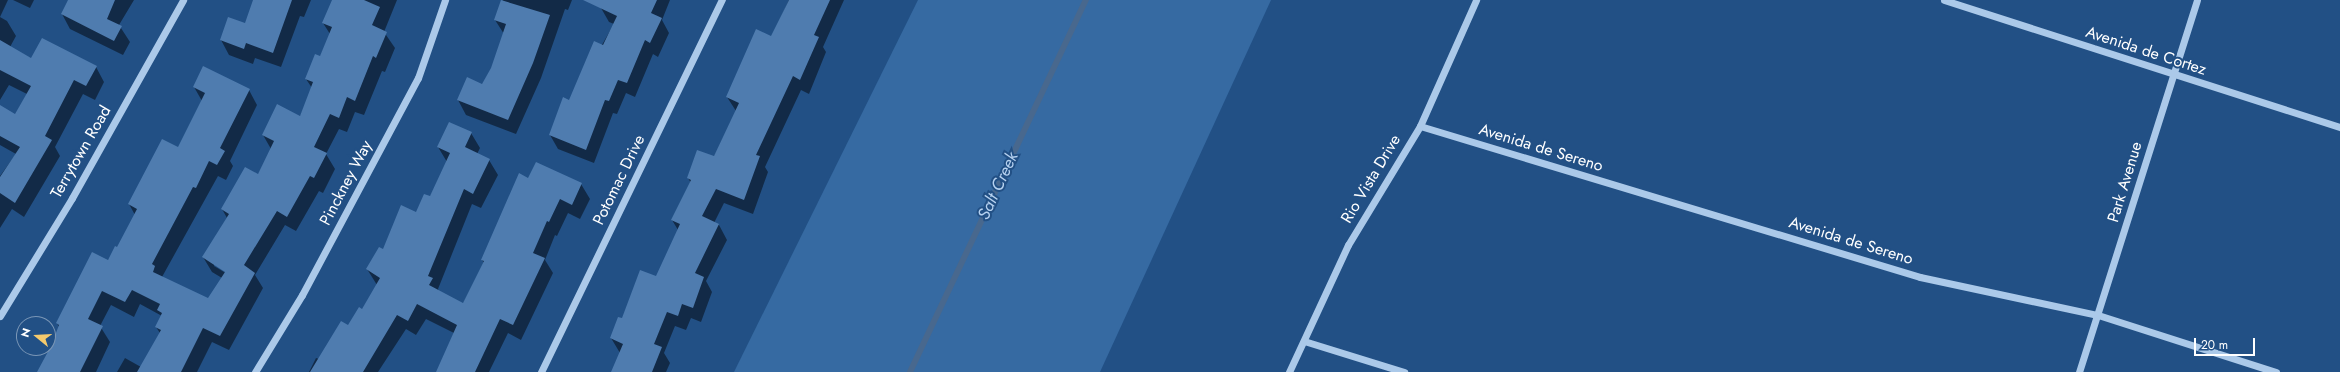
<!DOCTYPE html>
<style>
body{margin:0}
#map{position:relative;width:2340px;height:372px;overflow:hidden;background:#225085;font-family:Jost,sans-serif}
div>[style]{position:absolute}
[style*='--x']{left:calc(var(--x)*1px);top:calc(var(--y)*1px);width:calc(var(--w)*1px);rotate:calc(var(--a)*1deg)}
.green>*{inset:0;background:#366aa2}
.shadow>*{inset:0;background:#0007}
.stream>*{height:6px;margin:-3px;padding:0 3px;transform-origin:3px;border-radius:3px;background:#48688e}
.building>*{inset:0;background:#4f7caf}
.minor>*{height:7px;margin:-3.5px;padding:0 3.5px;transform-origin:3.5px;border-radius:3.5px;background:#abc9e9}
span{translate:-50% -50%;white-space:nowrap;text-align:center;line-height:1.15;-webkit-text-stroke:4px #225085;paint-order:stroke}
.street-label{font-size:16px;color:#fff}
.water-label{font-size:17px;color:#b7d2f0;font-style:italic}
.north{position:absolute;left:16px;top:316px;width:40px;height:40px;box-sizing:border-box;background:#225085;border:1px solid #7a96b6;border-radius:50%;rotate:288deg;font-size:11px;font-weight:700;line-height:16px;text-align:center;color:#fff}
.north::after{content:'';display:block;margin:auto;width:14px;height:18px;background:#f4ca6d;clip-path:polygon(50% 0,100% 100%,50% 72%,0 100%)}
.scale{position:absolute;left:2194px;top:338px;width:61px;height:18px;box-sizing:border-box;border:2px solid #fff;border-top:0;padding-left:5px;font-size:12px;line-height:14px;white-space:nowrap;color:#fff;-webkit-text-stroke:3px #225085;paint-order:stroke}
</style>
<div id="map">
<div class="green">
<i style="clip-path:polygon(918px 0,1271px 0,1100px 372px,734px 372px)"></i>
</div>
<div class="shadow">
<i style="clip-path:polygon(0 0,8px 0,0 17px)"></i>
<i style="clip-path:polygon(13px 0,34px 0,30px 8px)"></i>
<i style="clip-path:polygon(69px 0,134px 0,119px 25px,130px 42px,123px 55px,70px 29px,62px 14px)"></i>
<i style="clip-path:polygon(260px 0,311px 0,304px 17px,300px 16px,281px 67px,255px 58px,253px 64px,229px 55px,221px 40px,245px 24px)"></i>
<i style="clip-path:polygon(evenodd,333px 0,397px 0,384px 32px,395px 48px,385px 72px,382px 71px,364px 115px,355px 112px,347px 132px,339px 129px,326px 154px,335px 169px,323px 193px,319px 191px,296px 231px,285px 225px,255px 275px,263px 288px,229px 350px,212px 342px,197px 372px,117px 372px,125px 358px,141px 367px,160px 333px,156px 327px,162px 316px,140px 304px,134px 317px,111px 305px,100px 326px,110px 342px,96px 372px,38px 372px,52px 347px,59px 327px,57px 323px,118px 248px,135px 215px,129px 204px,179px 148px,202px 101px,194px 87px,249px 90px,257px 105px,230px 161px,233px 166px,226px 180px,218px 176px,162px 277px,208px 300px,222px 278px,212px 272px,203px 257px,227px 218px,222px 209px,258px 175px,271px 149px,263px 135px,300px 117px,312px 88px,306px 79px,320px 57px,330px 34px,323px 23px,333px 0,214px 263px,229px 275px,214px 266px,214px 263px)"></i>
<i style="clip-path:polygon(503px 0,572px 0,568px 10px,565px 9px,541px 78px,516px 134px,466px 115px,458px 100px,482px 85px,492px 69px,504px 34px,495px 20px)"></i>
<i style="clip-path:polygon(605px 0,670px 0,662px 20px,669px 33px,658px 57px,653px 54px,635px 97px,626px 93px,617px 114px,613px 113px,594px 163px,558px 149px,550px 135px,614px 24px,609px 22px,601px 8px)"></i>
<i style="clip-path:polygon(789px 0,844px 0,823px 47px,826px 52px,809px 94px,801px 90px,765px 167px,768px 172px,753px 214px,724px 203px,714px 223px,719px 225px,727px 240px,706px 281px,712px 292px,701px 322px,691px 318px,686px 330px,675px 326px,664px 353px,670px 363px,666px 372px,612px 372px,620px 353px,611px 338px,657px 277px,678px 230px,672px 220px,691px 183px,688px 178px,714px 157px,736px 111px,727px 97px,772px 37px)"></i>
<i style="clip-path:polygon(0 17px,7px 21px,16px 36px,10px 47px,32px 59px,96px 67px,104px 82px,95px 100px,83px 94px,55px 147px,60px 156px,24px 217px,12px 209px,0 228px,0 176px,16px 154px,0 145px,0 106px,15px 115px,27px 94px,9px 85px,0 100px)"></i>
<i style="clip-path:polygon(471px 133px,480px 148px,477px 154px,489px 160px,498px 175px,481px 208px,472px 204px,438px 289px,439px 292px,463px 304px,484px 263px,482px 260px,529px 179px,581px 184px,590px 199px,580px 219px,568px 213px,557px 236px,555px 235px,545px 260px,553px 273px,521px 340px,508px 333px,489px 372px,437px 372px,454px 333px,426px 319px,416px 335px,406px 329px,378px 372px,309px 372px,316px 358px,319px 359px,362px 310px,377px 285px,367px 269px,430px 197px,447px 162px,438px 147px)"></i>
</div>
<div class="stream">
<i style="--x:910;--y:372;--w:412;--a:-64.7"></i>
</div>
<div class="building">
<i style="clip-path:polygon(68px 0,115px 0,107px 19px,122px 26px,114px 41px,61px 14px)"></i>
<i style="clip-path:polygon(253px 0,292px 0,273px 53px,246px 43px,244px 49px,220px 40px,228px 17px,245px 23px)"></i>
<i style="clip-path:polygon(332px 0,364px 0,380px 7px,372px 25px,387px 32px,376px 58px,373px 56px,355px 101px,347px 97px,339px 118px,330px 114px,314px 147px,327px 153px,314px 178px,310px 176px,287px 217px,277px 211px,244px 265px,255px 273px,220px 336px,203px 328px,181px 372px,137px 372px,161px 330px,155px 327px,162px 313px,157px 310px,160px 304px,132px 290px,125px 302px,102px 291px,88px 319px,103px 326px,80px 372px,37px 372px,51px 346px,59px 325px,56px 323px,92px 252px,108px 260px,115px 246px,117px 247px,137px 209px,128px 204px,162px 139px,178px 147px,205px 93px,193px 87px,203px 66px,250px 89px,220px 148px,225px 151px,217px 165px,209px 161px,196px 188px,193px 187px,152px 264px,155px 266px,153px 272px,208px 298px,225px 272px,202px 257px,229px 214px,221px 209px,245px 167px,258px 174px,274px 141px,262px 135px,277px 104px,300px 116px,313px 82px,305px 79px,315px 54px,320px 56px,332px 27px,322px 23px)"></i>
<i style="clip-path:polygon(501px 0,550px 15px,533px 63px,508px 120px,457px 100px,467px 77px,482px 84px,491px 68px,506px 24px,494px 20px)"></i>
<i style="clip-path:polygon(583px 0,657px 0,651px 13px,662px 18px,650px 43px,645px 40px,627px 83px,618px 80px,609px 101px,605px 100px,586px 150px,549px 135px,563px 97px,569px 100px,594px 41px,603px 45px,617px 16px)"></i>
<i style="clip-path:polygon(789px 0,830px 0,814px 35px,819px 37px,800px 80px,793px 76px,756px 155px,760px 156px,744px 200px,716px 189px,702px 216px,719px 224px,695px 273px,704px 277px,693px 308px,682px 304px,678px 316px,667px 312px,654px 344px,662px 347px,652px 372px,611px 372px,623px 344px,610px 338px,618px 317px,622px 318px,640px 270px,656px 276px,680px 224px,671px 220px,691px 180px,687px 178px,697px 150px,714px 156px,739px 103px,726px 97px,756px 29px,771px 36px)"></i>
<i style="clip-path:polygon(42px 38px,97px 66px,86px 86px,74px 80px,45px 136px,52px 140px,15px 203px,0 193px,0 177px,20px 147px,0 136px,0 105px,15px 114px,31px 86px,0 70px,0 40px,31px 58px)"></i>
<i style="clip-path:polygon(449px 122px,472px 132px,465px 147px,490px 159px,473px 194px,464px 189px,428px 276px,433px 278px,429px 285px,463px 303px,484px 261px,481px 260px,519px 173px,528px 178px,536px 162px,582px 183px,572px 205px,560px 199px,549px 222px,547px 221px,533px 253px,545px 258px,513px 325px,500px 319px,475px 372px,436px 372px,457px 325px,417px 304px,408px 321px,397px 315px,363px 372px,310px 372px,341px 321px,348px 325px,359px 307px,362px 309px,380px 278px,366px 269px,379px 247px,383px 249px,401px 205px,416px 212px,424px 194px,430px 196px,450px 153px,437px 147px)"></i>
</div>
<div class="minor">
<i style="--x:1944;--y:0;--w:416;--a:17.8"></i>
<i style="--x:1420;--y:126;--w:522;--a:16.8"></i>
<i style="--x:1920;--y:277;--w:182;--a:12.1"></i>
<i style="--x:2098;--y:315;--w:187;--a:17.8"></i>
<i style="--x:0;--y:316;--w:138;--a:-58.6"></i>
<i style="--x:72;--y:198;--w:227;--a:-60.7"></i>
<i style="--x:1304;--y:341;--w:105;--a:17.2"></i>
<i style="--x:255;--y:372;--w:90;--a:-58.6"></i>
<i style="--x:302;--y:295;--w:246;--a:-61.9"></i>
<i style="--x:418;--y:78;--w:83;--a:-70.9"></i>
<i style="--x:541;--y:372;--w:414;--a:-64.1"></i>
<i style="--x:1289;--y:372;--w:140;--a:-65.1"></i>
<i style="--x:1348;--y:245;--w:139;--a:-58.8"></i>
<i style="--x:1420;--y:126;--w:138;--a:-66"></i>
<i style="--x:2079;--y:372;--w:390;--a:-72.4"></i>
</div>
<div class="street-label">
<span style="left:2146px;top:51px;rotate:18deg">Avenida de Cortez</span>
<span style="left:1541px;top:148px;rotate:17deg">Avenida de Sereno</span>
<span style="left:81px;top:152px;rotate:-60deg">Terrytown Road</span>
<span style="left:1371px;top:179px;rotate:-59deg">Rio Vista Drive</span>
<span style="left:619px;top:180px;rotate:-64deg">Potomac Drive</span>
<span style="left:2125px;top:182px;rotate:-73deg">Park Avenue</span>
<span style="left:346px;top:183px;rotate:-62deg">Pinckney Way</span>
<span style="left:1851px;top:241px;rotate:17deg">Avenida de Sereno</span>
</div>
<div class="water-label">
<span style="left:998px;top:186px;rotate:-65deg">Salt Creek</span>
</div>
<div class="north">N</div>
<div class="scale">20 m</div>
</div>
